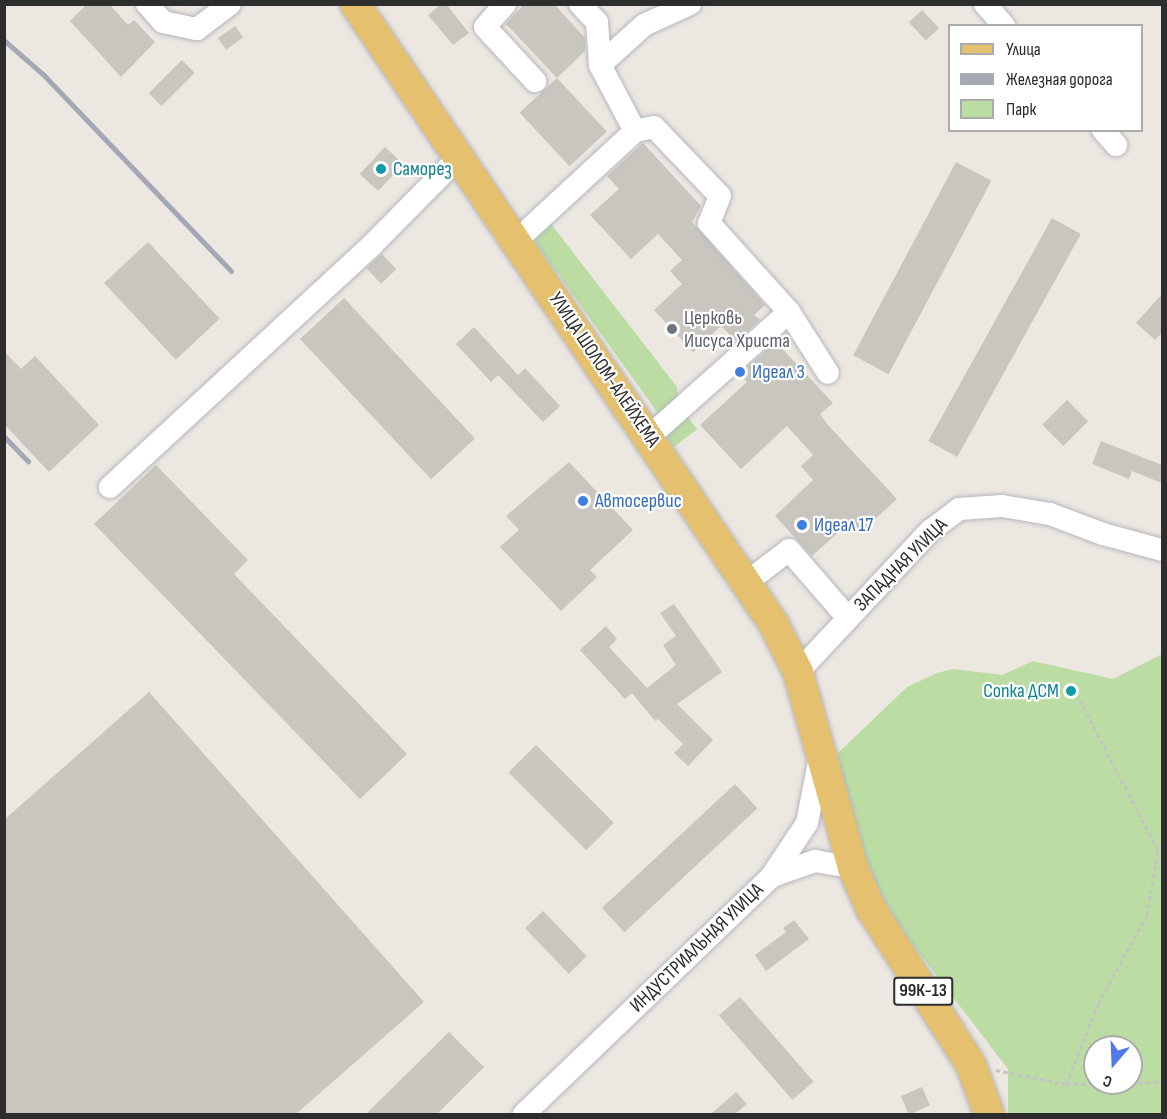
<!DOCTYPE html>
<meta charset="utf-8">
<style>
body{margin:0}
#map{position:relative;width:1167px;height:1119px;overflow:hidden;background:#ede7e1;font-family:"Sofia Sans Condensed",sans-serif}
div>[style]{position:absolute}
[style*='--x']{left:calc(var(--x)*1px);top:calc(var(--y)*1px);width:calc(var(--w)*1px);rotate:calc(var(--a)*1deg)}
.green>*{inset:0;background:#bbdda3;transform-origin:0 0}
.building>*{inset:0;background:#c9c5bf;transform-origin:0 0}
.path>*{height:3px;margin-top:-1.5px;transform-origin:0;background:repeating-linear-gradient(90deg,#c4c4c4 0 4.5px,transparent 0 7.5px)}
.roads{filter:drop-shadow(0 0 2px #b4b7bf) drop-shadow(0 0 2px #b4b7bf)}
.minor>*{height:22px;margin:-11px;padding:0 11px;transform-origin:11px;border-radius:11px;background:#fff}
.major>*{height:30px;margin:-15px;padding:0 15px;transform-origin:15px;border-radius:15px;background:#e4c06f}
.rail>*{height:4.5px;margin:-2.25px;padding:0 2.25px;transform-origin:2.25px;border-radius:2.25px;background:#a4a7b5}
.dots>*{width:16px;height:16px;translate:-50% -50%;box-sizing:border-box;border:3px solid #fff;border-radius:50%}
span{translate:-50% -50%;white-space:nowrap;text-align:center;line-height:1.15;-webkit-text-stroke:4.5px #fff;paint-order:stroke}
.shield-label span{padding:2px 4px;background:#fff;border:2px solid;border-radius:4px;-webkit-text-stroke-width:0}
.shield-label{font-size:18px;color:#2d2d2d;font-weight:700}
.culture-label{font-size:20px;color:#0d838f}
.left{translate:0 -50%;text-align:left}
.right{translate:-100% -50%;text-align:right}
.worship-label{font-size:20px;color:#5b616d}
.street-label{font-size:20px;color:#2d2d2d}
.shop-label{font-size:20px;color:#366cbe}
.frame{position:absolute;inset:0;border:6px solid #2d2d2d;pointer-events:none}
.legend{position:absolute;left:948px;top:24px;width:195px;height:108px;box-sizing:border-box;background:#fff;border:2px solid #ababab;margin:0;padding:8px 10px;list-style:none;font-size:18px;color:#2d2d2d}
.legend li{display:flex;align-items:center;gap:12px;height:30px}
.legend b{width:30px;border:2px solid #ababab}
.north{position:absolute;left:1083px;top:1035px;width:60px;height:60px;box-sizing:border-box;background:#fff;border:2px solid #ababab;border-radius:50%;rotate:199deg;font-size:16px;font-weight:700;line-height:24px;text-align:center;color:#2d2d2d}
.north::after{content:'';display:block;margin:auto;width:21px;height:27px;background:#5278e9;clip-path:polygon(50% 0,100% 100%,50% 72%,0 100%)}
</style>
<div id="map">
<div class="green">
<i style="clip-path:polygon(548px 220px,677px 387px,679px 405px,660px 416px,535px 242px,536px 232px)"></i>
<i style="left:686px;top:415px;width:18px;height:29px;rotate:52deg"></i>
<i style="clip-path:polygon(evenodd,1162px 654px,1162px 1114px,1008px 1114px,1008px 1069px,900px 928px,849px 837px,836px 755px,907px 687px,937px 673px,953px 669px,1002px 675px,1033px 661px,1113px 679px,1162px 654px,1095px 1047px,1131px 1047px,1131px 1083px,1095px 1083px,1095px 1047px)"></i>
</div>
<div class="building">
<i style="clip-path:polygon(87px 4px,109px 4px,128px 25px,134px 20px,155px 42px,121px 77px,70px 21px)"></i>
<i style="clip-path:polygon(441px 4px,446px 4px,469px 33px,453px 45px,428px 15px)"></i>
<i style="clip-path:polygon(524px 4px,554px 4px,585px 38px,585px 51px,557px 78px,506px 24px)"></i>
<i style="left:922px;top:10px;width:25px;height:18px;rotate:47deg"></i>
<i style="left:235px;top:26px;width:14px;height:21px;rotate:54deg"></i>
<i style="left:182px;top:60px;width:18px;height:47px;rotate:45deg"></i>
<i style="left:557px;top:78px;width:73px;height:51px;rotate:47deg"></i>
<i style="clip-path:polygon(643px 143px,701px 206px,692px 222px,765px 305px,754px 315px,760px 320px,736px 341px,721px 326px,693px 352px,654px 310px,682px 284px,670px 271px,682px 260px,658px 234px,631px 259px,590px 215px,619px 189px,607px 176px)"></i>
<i style="left:385px;top:147px;width:25px;height:37px;rotate:43deg"></i>
<i style="left:956px;top:162px;width:40px;height:219px;rotate:28deg"></i>
<i style="left:1052px;top:218px;width:33px;height:255px;rotate:29deg"></i>
<i style="left:148px;top:242px;width:105px;height:60px;rotate:47deg"></i>
<i style="left:382px;top:254px;width:21px;height:21px;rotate:47deg"></i>
<i style="clip-path:polygon(1162px 294px,1162px 333px,1155px 340px,1136px 323px)"></i>
<i style="left:344px;top:298px;width:192px;height:60px;rotate:47deg"></i>
<i style="clip-path:polygon(474px 327px,518px 375px,525px 368px,560px 406px,543px 422px,498px 375px,491px 382px,456px 344px)"></i>
<i style="clip-path:polygon(776px 342px,833px 403px,820px 414px,828px 425px,897px 499px,861px 532px,851px 521px,812px 556px,775px 516px,813px 480px,801px 466px,813px 455px,805px 446px,787px 426px,741px 469px,700px 425px,747px 382px,739px 374px)"></i>
<i style="clip-path:polygon(4px 351px,21px 369px,35px 356px,99px 425px,49px 472px,4px 424px)"></i>
<i style="left:1067px;top:400px;width:30px;height:35px;rotate:45deg"></i>
<i style="clip-path:polygon(1101px 441px,1162px 465px,1162px 483px,1132px 471px,1129px 479px,1092px 464px)"></i>
<i style="clip-path:polygon(569px 462px,633px 530px,590px 570px,597px 577px,561px 611px,500px 547px,519px 530px,506px 516px)"></i>
<i style="clip-path:polygon(156px 465px,248px 560px,234px 574px,407px 754px,360px 799px,94px 524px)"></i>
<i style="clip-path:polygon(674px 604px,722px 672px,677px 704px,713px 740px,688px 766px,674px 753px,683px 744px,658px 719px,655px 721px,632px 693px,625px 699px,580px 650px,606px 626px,617px 639px,609px 647px,647px 688px,676px 665px,663px 645px,676px 636px,660px 613px)"></i>
<i style="clip-path:polygon(149px 692px,424px 1002px,296px 1114px,4px 1114px,4px 820px)"></i>
<i style="left:536px;top:745px;width:110px;height:39px;rotate:45deg"></i>
<i style="left:735px;top:784px;width:33px;height:182px;rotate:47deg"></i>
<i style="left:543px;top:911px;width:63px;height:25px;rotate:46deg"></i>
<i style="clip-path:polygon(794px 920px,809px 939px,766px 971px,755px 955px,786px 932px,783px 928px)"></i>
<i style="left:740px;top:997px;width:112px;height:28px;rotate:49deg"></i>
<i style="clip-path:polygon(449px 1032px,484px 1067px,437px 1114px,366px 1114px)"></i>
<i style="left:922px;top:1087px;width:20px;height:23px;rotate:66deg"></i>
<i style="clip-path:polygon(736px 1092px,747px 1104px,735px 1114px,711px 1114px)"></i>
</div>
<div class="path">
<i style="--x:996;--y:1070;--w:71;--a:11.3"></i>
<i style="--x:1066;--y:1084;--w:57;--a:-1"></i>
<i style="--x:1131;--y:1083;--w:31;--a:-2"></i>
<i style="--x:1066;--y:1084;--w:86;--a:-68.2"></i>
<i style="--x:1098;--y:1004;--w:102;--a:-61.2"></i>
<i style="--x:1147;--y:915;--w:66;--a:-80.4"></i>
<i style="--x:1158;--y:850;--w:174;--a:-117.5"></i>
</div>
<div class="roads">
<div class="minor">
<i style="--x:147;--y:4;--w:24;--a:48"></i>
<i style="--x:163;--y:22;--w:35;--a:12"></i>
<i style="--x:197;--y:29;--w:41;--a:-37.1"></i>
<i style="--x:505;--y:4;--w:30;--a:131"></i>
<i style="--x:485;--y:27;--w:74;--a:47.2"></i>
<i style="--x:580;--y:4;--w:25;--a:47"></i>
<i style="--x:597;--y:22;--w:43;--a:86"></i>
<i style="--x:600;--y:65;--w:75;--a:62.1"></i>
<i style="--x:985;--y:4;--w:29;--a:49"></i>
<i style="--x:600;--y:65;--w:59;--a:-42.3"></i>
<i style="--x:644;--y:25;--w:51;--a:-24.5"></i>
<i style="--x:1103;--y:130;--w:20;--a:49"></i>
<i style="--x:516;--y:241;--w:162;--a:-42.7"></i>
<i style="--x:635;--y:131;--w:19;--a:-12"></i>
<i style="--x:654;--y:127;--w:95;--a:46.3"></i>
<i style="--x:720;--y:196;--w:29;--a:112"></i>
<i style="--x:709;--y:223;--w:120;--a:48"></i>
<i style="--x:789;--y:312;--w:186;--a:138.3"></i>
<i style="--x:789;--y:312;--w:72;--a:57.4"></i>
<i style="--x:110;--y:487;--w:357;--a:-42.7"></i>
<i style="--x:372;--y:245;--w:124;--a:-45.3"></i>
<i style="--x:746;--y:583;--w:54;--a:-37.5"></i>
<i style="--x:789;--y:550;--w:90;--a:49.1"></i>
<i style="--x:798;--y:672;--w:193;--a:-46.9"></i>
<i style="--x:930;--y:531;--w:36;--a:-37"></i>
<i style="--x:959;--y:509;--w:43;--a:-4"></i>
<i style="--x:1002;--y:506;--w:49;--a:9.5"></i>
<i style="--x:1050;--y:514;--w:57;--a:20.7"></i>
<i style="--x:1103;--y:534;--w:61;--a:15.2"></i>
<i style="--x:772;--y:876;--w:46;--a:-19.2"></i>
<i style="--x:815;--y:861;--w:39;--a:10"></i>
<i style="--x:524;--y:1114;--w:342;--a:-43.8"></i>
<i style="--x:771;--y:877;--w:65;--a:-56.3"></i>
<i style="--x:807;--y:823;--w:67;--a:-78.9"></i>
</div>
<div class="major">
<i style="--x:355;--y:4;--w:747;--a:55.97"></i>
<i style="--x:773;--y:623;--w:55;--a:63"></i>
<i style="--x:798;--y:672;--w:204;--a:74.3"></i>
<i style="--x:853;--y:868;--w:45;--a:66.3"></i>
<i style="--x:871;--y:909;--w:185;--a:57.3"></i>
<i style="--x:971;--y:1065;--w:52;--a:69.8"></i>
</div>
</div>
<div class="rail">
<i style="--x:4;--y:40;--w:53;--a:41.2"></i>
<i style="--x:44;--y:75;--w:271;--a:46.3"></i>
<i style="--x:4;--y:436;--w:35;--a:46"></i>
</div>
<div class="dots">
<i style="left:381px;top:169px;background:#0f9aa8"></i>
<i style="left:672px;top:329px;background:#6b7280"></i>
<i style="left:740px;top:372px;background:#3f7fe0"></i>
<i style="left:583px;top:501px;background:#3f7fe0"></i>
<i style="left:802px;top:525px;background:#3f7fe0"></i>
<i style="left:1071px;top:691px;background:#0f9aa8"></i>
</div>
<div class="shield-label">
<span style="left:923px;top:991px">99К-13</span>
</div>
<div class="culture-label">
<span class="left" style="left:393px;top:169px">Саморез</span>
<span class="right" style="left:1059px;top:691px">Сопка ДСМ</span>
</div>
<div class="worship-label">
<span class="left" style="left:684px;top:330px">Церковь<br>Иисуса Христа</span>
</div>
<div class="street-label">
<span style="left:604px;top:370px;rotate:56deg">УЛИЦА ШОЛОМ-АЛЕЙХЕМА</span>
<span style="left:901px;top:565px;rotate:-45deg">ЗАПАДНАЯ УЛИЦА</span>
<span style="left:697px;top:948px;rotate:-44deg">ИНДУСТРИАЛЬНАЯ УЛИЦА</span>
</div>
<div class="shop-label">
<span class="left" style="left:752px;top:372px">Идеал 3</span>
<span class="left" style="left:595px;top:501px">Автосервис</span>
<span class="left" style="left:814px;top:525px">Идеал 17</span>
</div>
<div class="frame"></div>
<ul class="legend">
<li><b style="height:8px;background:#e4c06f"></b>Улица</li>
<li><b style="height:8px;background:#a4a7b5"></b>Железная дорога</li>
<li><b style="height:16px;background:#bbdda3"></b>Парк</li>
</ul>
<div class="north">С</div>
</div>
